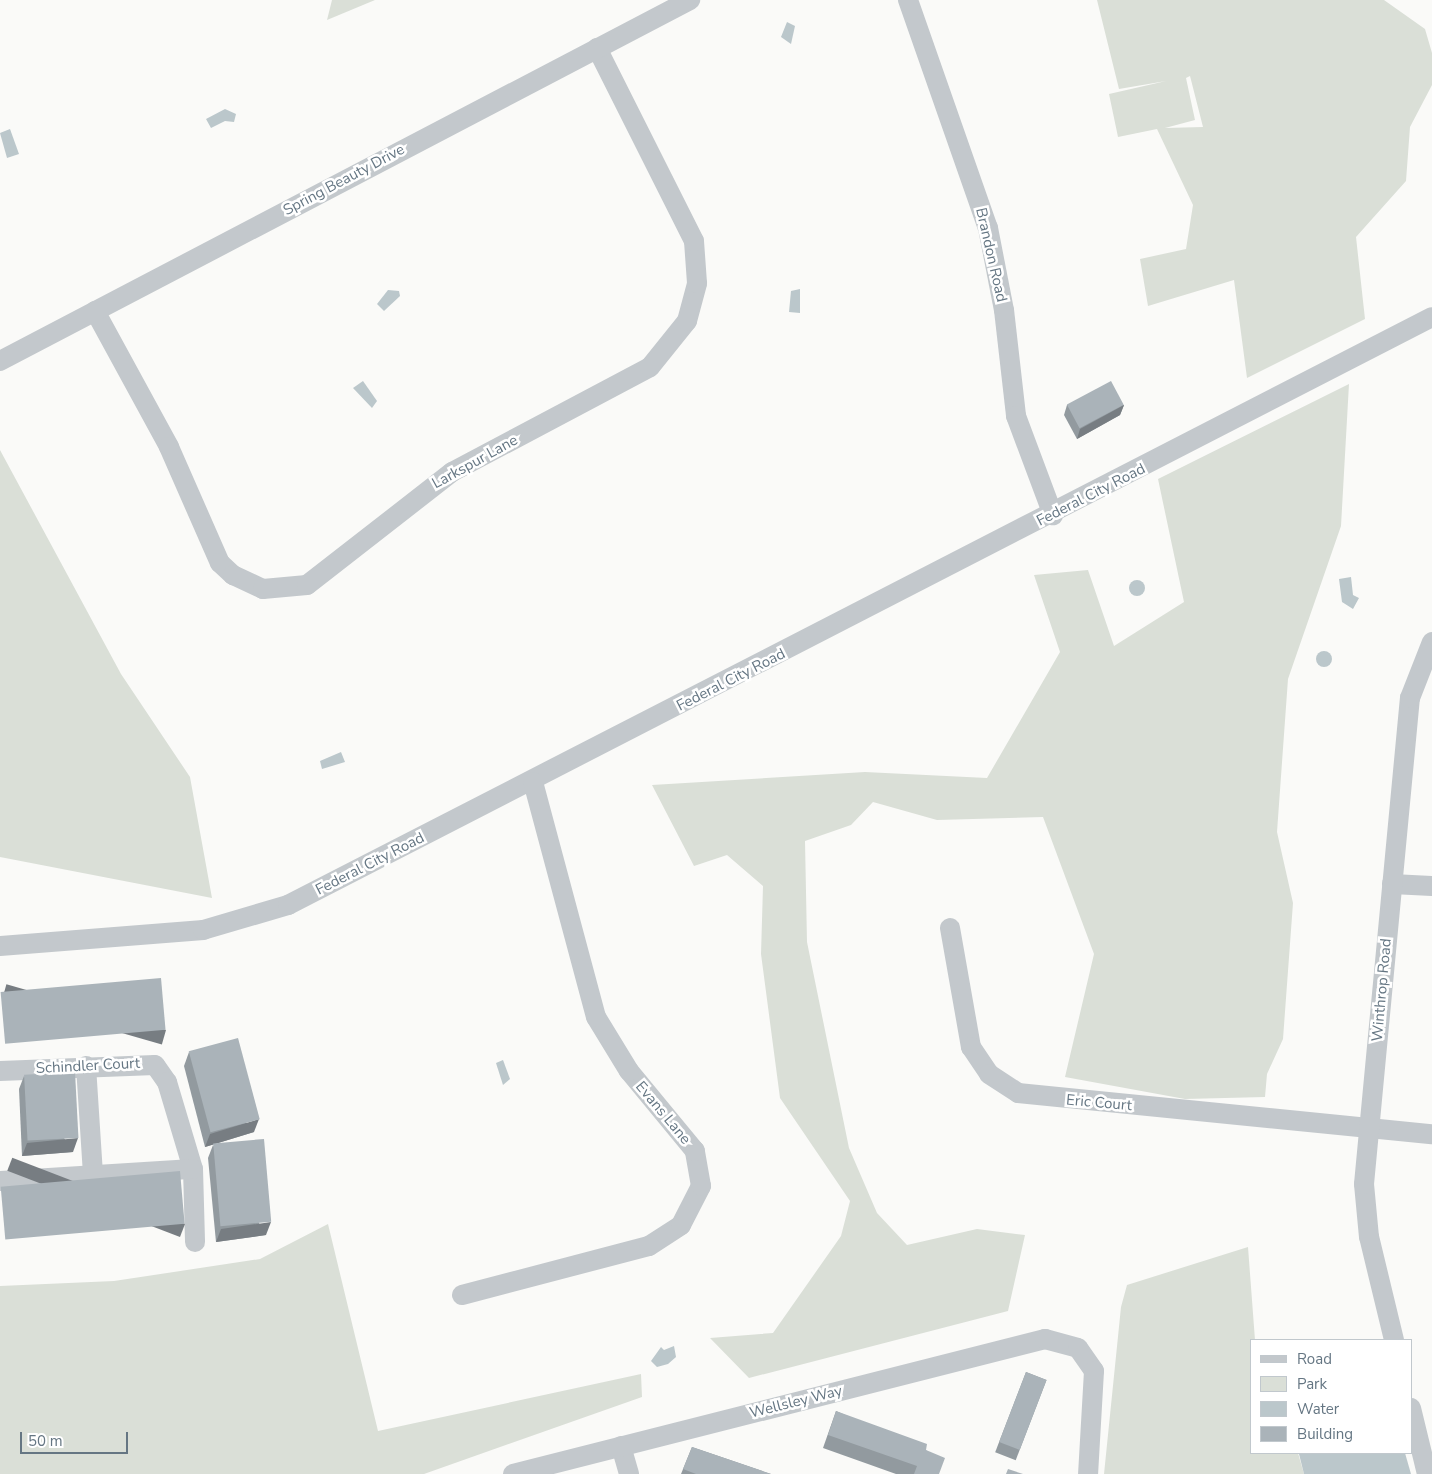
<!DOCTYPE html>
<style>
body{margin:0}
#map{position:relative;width:1432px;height:1474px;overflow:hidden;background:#fafaf8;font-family:"Nunito Sans",sans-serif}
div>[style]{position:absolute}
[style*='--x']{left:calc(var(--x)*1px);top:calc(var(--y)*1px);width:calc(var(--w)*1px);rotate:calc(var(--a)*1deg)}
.green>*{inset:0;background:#dadfd7}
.water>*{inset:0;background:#bbc7cb}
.round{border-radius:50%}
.minor>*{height:20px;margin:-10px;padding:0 10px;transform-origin:10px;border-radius:10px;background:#c3c8cc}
.wall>*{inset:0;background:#929a9f;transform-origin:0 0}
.shaded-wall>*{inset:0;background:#777d82;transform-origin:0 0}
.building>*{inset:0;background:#aab3b9;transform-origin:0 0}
span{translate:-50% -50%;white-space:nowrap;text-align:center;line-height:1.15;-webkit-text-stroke:5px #fff;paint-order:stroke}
.street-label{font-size:15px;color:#657683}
.legend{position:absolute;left:1250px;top:1339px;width:162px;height:115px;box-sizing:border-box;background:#fff;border:1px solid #c1c8cd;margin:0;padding:6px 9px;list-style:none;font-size:15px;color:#657683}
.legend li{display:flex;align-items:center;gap:10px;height:25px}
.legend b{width:25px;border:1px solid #c1c8cd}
.scale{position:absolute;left:20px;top:1432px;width:108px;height:22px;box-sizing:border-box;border:2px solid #657683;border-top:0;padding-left:6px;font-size:15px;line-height:18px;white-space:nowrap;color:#657683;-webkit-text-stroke:4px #fff;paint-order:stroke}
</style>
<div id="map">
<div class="green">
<i style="clip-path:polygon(332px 0,375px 0,327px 20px)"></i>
<i style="clip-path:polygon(evenodd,1097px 0,1384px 0,1425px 29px,1432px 53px,1432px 85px,1410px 127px,1406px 181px,1356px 237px,1365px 319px,1247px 378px,1234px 280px,1148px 306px,1140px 259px,1186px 249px,1193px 205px,1157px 129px,1118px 137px,1109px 94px,1166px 81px,1119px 89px,1097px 0,1190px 76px,1203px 127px,1165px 128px,1195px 120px,1186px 78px,1190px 76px)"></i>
<i style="clip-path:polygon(1349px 384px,1341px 526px,1288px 679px,1277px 832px,1293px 903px,1283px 1039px,1267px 1074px,1265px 1097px,1185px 1099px,1065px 1077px,1094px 954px,1043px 817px,937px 820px,873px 802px,851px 825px,805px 841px,807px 942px,849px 1148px,877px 1213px,907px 1245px,977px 1229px,1025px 1235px,1008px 1311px,749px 1378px,710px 1338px,773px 1333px,841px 1236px,850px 1201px,780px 1098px,761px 954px,763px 886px,727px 855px,694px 866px,652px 785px,865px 772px,987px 778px,1060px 652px,1034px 575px,1088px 570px,1114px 646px,1184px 602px,1158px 479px)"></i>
<i style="clip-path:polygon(0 450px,121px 674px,190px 777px,212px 898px,0 857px)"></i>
<i style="clip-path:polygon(328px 1224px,378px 1431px,641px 1374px,642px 1397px,424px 1474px,0 1474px,0 1286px,114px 1281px,260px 1259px)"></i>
<i style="clip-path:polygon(1248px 1247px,1255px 1340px,1251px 1340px,1251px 1453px,1298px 1453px,1304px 1474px,1104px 1474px,1121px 1307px,1127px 1285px)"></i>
</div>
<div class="water">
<i style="clip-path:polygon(787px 22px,795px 26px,791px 44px,781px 37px)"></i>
<i style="clip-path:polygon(225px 109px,236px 114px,234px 122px,225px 121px,211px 128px,206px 119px)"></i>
<i style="clip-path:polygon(10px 129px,19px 154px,7px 158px,0 133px)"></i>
<i style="clip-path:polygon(800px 289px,800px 313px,789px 312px,791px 291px)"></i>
<i style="clip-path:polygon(388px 290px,399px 291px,400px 296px,384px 311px,377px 304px)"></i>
<i style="clip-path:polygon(363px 381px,377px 401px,372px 408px,353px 388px)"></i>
<i style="clip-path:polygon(1351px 577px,1353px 595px,1359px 598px,1353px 609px,1342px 602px,1339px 579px)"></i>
<i class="round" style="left:1129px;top:580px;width:16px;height:16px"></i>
<i class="round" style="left:1316px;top:651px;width:16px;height:16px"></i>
<i style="clip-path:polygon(341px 752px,345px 762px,322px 769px,320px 761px)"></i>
<i style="clip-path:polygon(503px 1060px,510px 1079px,503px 1085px,496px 1063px)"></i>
<i style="clip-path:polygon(674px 1346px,676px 1357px,668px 1364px,657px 1367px,651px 1361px,661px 1347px,664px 1350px)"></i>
<i style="clip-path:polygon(1405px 1453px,1411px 1474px,1304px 1474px,1299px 1454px)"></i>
</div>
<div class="minor">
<i style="--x:908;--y:0;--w:242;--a:70.7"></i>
<i style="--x:988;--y:228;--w:84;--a:79"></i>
<i style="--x:1004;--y:310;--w:107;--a:83.5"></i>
<i style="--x:1016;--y:416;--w:106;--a:69.5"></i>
<i style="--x:95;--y:311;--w:155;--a:61.4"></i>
<i style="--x:169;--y:447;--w:127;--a:66.3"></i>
<i style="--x:220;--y:563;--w:18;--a:43"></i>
<i style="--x:233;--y:575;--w:33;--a:25"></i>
<i style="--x:263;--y:589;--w:44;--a:-5.2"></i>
<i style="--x:307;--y:585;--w:184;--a:-37.9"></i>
<i style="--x:452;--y:472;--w:224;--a:-27.9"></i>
<i style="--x:650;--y:367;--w:59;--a:-51.2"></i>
<i style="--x:687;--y:321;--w:39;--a:-75"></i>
<i style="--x:697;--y:283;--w:42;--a:-94.1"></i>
<i style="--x:694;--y:241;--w:216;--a:-116.7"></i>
<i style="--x:0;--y:361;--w:779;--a:-27.62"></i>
<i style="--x:1392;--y:884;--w:40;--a:2.9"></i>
<i style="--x:950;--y:928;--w:121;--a:80"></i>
<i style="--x:971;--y:1047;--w:32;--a:56"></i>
<i style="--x:989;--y:1074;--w:35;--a:33"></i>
<i style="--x:1018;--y:1093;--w:416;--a:5.7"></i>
<i style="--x:0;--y:946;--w:204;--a:-4.5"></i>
<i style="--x:203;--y:930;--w:89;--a:-16.4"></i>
<i style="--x:288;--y:905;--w:1286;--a:-27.2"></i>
<i style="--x:86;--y:1066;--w:109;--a:86.3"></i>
<i style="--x:0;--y:1071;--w:155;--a:-2.2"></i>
<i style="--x:155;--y:1065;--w:21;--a:55"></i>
<i style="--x:167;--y:1082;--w:91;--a:73.4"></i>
<i style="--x:193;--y:1169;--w:73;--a:88.4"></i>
<i style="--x:0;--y:1181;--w:193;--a:-3.6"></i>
<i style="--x:462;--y:1295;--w:193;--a:-14.7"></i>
<i style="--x:649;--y:1246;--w:38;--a:-33"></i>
<i style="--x:681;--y:1225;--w:44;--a:-62.9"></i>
<i style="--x:701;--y:1186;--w:36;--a:-100"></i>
<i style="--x:695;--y:1151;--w:104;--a:-129.5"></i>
<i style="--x:629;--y:1071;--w:63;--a:-121.4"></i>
<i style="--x:596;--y:1017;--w:243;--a:-105"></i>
<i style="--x:1394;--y:1340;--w:106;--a:-103.6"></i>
<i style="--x:1369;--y:1237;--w:53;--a:-95.4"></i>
<i style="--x:1364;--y:1184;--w:488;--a:-84.6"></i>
<i style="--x:1410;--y:698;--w:60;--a:-68.6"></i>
<i style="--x:1411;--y:1408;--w:68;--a:76.4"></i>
<i style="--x:621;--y:1446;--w:29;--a:74"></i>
<i style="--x:513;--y:1474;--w:549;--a:-14.24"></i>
<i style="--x:1045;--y:1339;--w:34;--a:15"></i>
<i style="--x:1078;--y:1348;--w:28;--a:55"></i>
<i style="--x:1094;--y:1371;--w:103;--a:93.3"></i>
</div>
<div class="wall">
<i style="clip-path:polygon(1067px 405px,1124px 405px,1120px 415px,1077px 439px,1064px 415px)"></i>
<i style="clip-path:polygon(189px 1052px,254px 1132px,205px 1147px,184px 1066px)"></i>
<i style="clip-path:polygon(24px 1076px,73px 1152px,22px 1156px,19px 1089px)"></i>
<i style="clip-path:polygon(213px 1145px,266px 1235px,216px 1242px,208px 1158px)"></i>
<i style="left:1026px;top:1372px;width:22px;height:86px;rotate:21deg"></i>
<i style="clip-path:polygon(836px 1411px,926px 1450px,939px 1474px,896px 1474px,823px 1448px)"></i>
<i style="clip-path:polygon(692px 1447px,771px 1474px,681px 1474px)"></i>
</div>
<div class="shaded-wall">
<i style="clip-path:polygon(1124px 405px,1120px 415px,1077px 439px,1080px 429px)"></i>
<i style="left:166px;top:1030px;width:15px;height:166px;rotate:106deg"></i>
<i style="clip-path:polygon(259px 1119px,254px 1132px,205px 1147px,210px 1134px)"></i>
<i style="clip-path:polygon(78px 1138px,73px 1152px,22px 1156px,27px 1143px)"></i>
<i style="clip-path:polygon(271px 1222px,266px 1235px,216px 1242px,221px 1229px)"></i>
<i style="left:185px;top:1224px;width:14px;height:185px;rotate:111deg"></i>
</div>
<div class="building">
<i style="left:1111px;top:381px;width:27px;height:50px;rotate:62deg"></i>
<i style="left:161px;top:978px;width:52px;height:161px;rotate:85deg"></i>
<i style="left:238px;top:1038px;width:84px;height:51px;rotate:75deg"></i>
<i style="left:75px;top:1072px;width:66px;height:51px;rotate:87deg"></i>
<i style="left:264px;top:1139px;width:83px;height:51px;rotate:85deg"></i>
<i style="left:180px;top:1171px;width:53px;height:180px;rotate:85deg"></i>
<i style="left:1026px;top:1372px;width:22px;height:75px;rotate:21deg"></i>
<i style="clip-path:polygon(836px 1411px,927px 1444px,926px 1450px,945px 1458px,939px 1474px,914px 1474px,917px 1466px,828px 1435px)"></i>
<i style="clip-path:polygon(692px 1447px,771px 1474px,696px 1474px,683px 1469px)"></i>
<i style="clip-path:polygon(1008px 1469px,1023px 1474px,1006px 1474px)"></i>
</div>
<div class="street-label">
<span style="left:344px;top:180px;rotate:-28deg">Spring Beauty Drive</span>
<span style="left:991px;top:255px;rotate:77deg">Brandon Road</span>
<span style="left:475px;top:462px;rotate:-29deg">Larkspur Lane</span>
<span style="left:1091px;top:495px;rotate:-27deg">Federal City Road</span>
<span style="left:731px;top:680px;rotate:-27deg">Federal City Road</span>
<span style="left:370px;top:864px;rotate:-27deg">Federal City Road</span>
<span style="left:1382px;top:990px;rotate:-85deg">Winthrop Road</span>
<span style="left:88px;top:1066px;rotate:-3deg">Schindler Court</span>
<span style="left:1099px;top:1103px;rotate:5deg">Eric Court</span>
<span style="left:663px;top:1113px;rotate:50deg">Evans Lane</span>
<span style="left:796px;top:1402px;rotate:-14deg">Wellsley Way</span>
</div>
<ul class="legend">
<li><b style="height:6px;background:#c3c8cc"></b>Road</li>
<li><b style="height:14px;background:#dadfd7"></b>Park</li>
<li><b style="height:14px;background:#bbc7cb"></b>Water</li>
<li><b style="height:14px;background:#aab3b9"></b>Building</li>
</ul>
<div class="scale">50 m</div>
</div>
